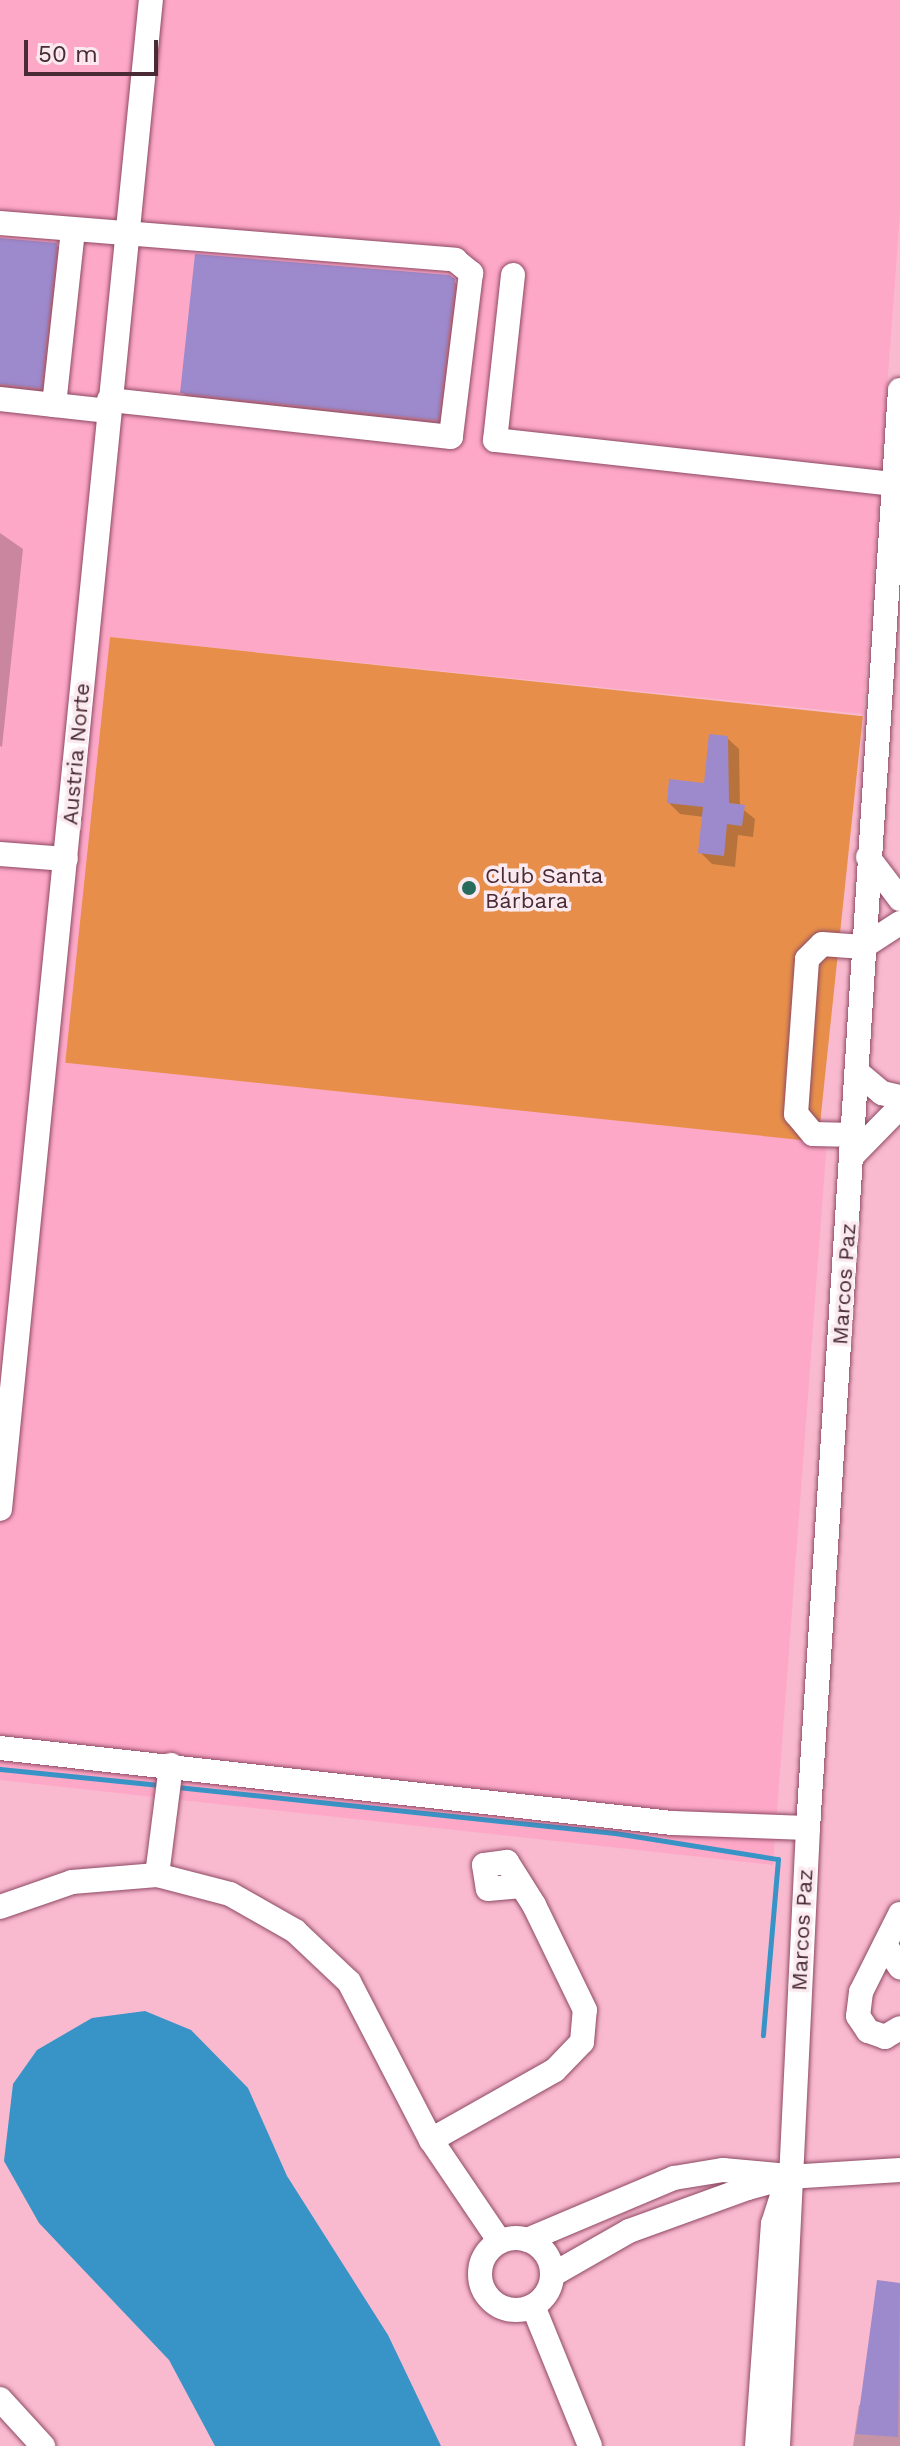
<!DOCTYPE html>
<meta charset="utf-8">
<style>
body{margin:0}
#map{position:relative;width:900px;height:2446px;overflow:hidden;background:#f9b9cf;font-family:"Work Sans",sans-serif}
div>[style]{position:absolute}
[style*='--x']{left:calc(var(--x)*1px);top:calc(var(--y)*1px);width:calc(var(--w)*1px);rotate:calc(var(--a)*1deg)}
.built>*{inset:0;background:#fea8c7}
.green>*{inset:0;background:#e78f4a;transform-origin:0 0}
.water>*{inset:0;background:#3894c6}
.shadow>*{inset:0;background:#0003}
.stream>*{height:5px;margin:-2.5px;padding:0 2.5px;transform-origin:2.5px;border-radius:2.5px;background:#3894c6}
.building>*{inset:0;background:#9d8acc}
.roads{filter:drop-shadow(0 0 2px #8e4a64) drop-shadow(0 0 2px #8e4a64)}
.minor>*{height:24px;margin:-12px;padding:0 12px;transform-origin:12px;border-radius:12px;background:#fff}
.minor>.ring{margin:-12px;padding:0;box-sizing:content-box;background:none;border:24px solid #fff;border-radius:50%}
.dots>*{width:22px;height:22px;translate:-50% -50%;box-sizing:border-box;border:4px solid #faeaef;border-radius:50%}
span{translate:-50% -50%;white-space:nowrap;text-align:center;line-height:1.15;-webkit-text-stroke:7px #faeaef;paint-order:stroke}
.street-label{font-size:22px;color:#492a35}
.poi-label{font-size:22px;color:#492a35}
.left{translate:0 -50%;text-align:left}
.scale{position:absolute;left:24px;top:40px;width:134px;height:36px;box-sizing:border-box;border:4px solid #492a35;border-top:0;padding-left:10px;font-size:24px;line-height:28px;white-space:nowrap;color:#492a35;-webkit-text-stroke:6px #faeaef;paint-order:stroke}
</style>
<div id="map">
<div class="built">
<i style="clip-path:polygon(0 0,900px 0,900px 213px,863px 714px,110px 637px,74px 1062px,827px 1140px,773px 1865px,0 1780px)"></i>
</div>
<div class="green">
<i style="left:110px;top:637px;width:757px;height:428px;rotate:6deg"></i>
</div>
<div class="water">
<i style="clip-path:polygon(145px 2011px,191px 2030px,248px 2088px,287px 2176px,388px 2335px,441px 2446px,215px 2446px,169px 2360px,39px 2223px,4px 2161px,13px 2084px,37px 2050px,92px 2018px)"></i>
</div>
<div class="shadow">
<i style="clip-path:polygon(0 240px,56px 245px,67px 256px,52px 399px,0 392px)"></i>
<i style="clip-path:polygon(454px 281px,466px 293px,449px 431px,194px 403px,182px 392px)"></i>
<i style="clip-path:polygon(0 533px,23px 549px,2px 747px,0 746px)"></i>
<i style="clip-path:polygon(727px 738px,739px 749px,740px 807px,755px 819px,753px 837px,738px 835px,735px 867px,712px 864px,700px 852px,704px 817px,680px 814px,669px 803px,706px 785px)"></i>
<i style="clip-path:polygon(879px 2282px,900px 2285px,900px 2446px,853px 2446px,859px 2405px,866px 2406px)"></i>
</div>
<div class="stream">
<i style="--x:0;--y:1769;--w:160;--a:5.7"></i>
<i style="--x:177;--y:1787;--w:440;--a:6"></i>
<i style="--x:615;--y:1833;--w:165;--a:9.1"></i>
<i style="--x:778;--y:1859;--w:177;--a:94.9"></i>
</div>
<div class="building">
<i style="clip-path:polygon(0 238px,57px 243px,41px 388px,0 384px)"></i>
<i style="clip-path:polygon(195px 254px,449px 275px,455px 279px,438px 420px,180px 393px)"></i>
<i style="clip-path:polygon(709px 734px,728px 736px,729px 803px,745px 805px,742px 826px,727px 824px,724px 856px,698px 853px,703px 807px,667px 803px,669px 779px,704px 783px)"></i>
<i style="clip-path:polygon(877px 2280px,900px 2283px,898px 2437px,856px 2434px)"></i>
</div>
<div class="roads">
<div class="minor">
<i style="--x:0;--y:223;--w:457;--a:4.6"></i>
<i style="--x:455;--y:260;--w:21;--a:39"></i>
<i style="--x:471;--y:273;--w:165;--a:97"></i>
<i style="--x:451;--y:437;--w:344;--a:-173.8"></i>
<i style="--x:513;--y:275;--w:166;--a:96.2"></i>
<i style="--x:495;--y:440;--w:401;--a:6.3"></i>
<i style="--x:0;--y:399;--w:109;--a:6.3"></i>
<i style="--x:54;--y:405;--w:176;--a:-83.8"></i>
<i style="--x:0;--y:854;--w:66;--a:4.3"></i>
<i style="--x:868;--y:857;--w:53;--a:52.7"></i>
<i style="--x:857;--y:1072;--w:33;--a:40"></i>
<i style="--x:882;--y:1093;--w:18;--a:13"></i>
<i style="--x:854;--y:1135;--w:41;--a:-178.6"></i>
<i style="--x:813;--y:1134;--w:26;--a:-130"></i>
<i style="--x:796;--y:1114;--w:155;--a:-85.9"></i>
<i style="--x:807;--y:959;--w:21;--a:-45"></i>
<i style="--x:822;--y:944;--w:41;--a:4.2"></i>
<i style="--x:863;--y:947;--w:44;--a:-33"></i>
<i style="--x:853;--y:1155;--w:67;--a:-45.6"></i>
<i style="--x:0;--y:1509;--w:1517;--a:-84.29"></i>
<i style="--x:0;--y:1748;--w:676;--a:6.37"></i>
<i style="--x:672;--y:1823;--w:136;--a:2.1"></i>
<i style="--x:157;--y:1875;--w:111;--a:-82.7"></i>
<i style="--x:0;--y:1907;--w:76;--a:-19.1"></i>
<i style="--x:72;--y:1882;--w:85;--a:-4.7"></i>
<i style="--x:157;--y:1875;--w:75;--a:14.6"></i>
<i style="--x:230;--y:1894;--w:75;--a:29.6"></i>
<i style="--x:295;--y:1931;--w:74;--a:43.4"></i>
<i style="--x:349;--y:1982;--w:178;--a:62.6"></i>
<i style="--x:431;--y:2140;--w:123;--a:55.9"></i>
<i style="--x:900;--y:1914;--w:87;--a:116.6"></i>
<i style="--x:861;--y:1992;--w:24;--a:97"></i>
<i style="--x:858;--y:2016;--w:18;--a:56"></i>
<i style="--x:868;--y:2031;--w:18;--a:19"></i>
<i style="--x:885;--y:2037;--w:17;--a:-31"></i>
<i style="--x:885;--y:1945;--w:27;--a:56"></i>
<i style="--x:431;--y:2140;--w:142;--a:-29.4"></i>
<i style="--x:555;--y:2070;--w:39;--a:-46"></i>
<i style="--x:582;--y:2042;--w:32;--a:-85"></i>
<i style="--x:585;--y:2010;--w:117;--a:-115.9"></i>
<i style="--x:534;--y:1905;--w:51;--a:-122.1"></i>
<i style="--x:507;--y:1862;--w:23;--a:173"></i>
<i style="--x:484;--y:1865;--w:24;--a:81"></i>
<i style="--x:488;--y:1889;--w:34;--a:-5"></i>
<i class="ring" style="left:480px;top:2238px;width:48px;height:48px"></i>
<i style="--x:527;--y:2240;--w:160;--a:-22.9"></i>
<i style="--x:674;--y:2178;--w:50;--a:-9.3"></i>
<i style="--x:723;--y:2170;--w:55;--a:5.2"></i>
<i style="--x:552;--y:2275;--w:89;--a:-29.7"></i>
<i style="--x:629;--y:2231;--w:127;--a:-19.9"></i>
<i style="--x:748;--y:2188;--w:41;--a:-15.4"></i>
<i style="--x:788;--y:2177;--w:112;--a:-3.6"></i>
<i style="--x:533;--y:2306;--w:151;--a:67.8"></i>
<i style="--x:0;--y:2399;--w:64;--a:47.5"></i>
<i style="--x:757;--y:2446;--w:223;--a:-85.9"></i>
<i style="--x:773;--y:2224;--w:43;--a:-72.4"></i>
<i style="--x:778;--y:2446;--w:619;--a:-87.22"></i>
<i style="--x:808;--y:1828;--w:1441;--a:-86.34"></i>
</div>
</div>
<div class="dots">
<i style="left:469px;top:888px;background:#286b5d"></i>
</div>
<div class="street-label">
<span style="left:76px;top:754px;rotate:-85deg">Austria Norte</span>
<span style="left:844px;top:1284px;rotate:-86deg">Marcos Paz</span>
<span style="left:802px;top:1930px;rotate:-87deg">Marcos Paz</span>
</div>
<div class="poi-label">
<span class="left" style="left:485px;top:888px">Club Santa<br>Bárbara</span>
</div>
<div class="scale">50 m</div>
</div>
